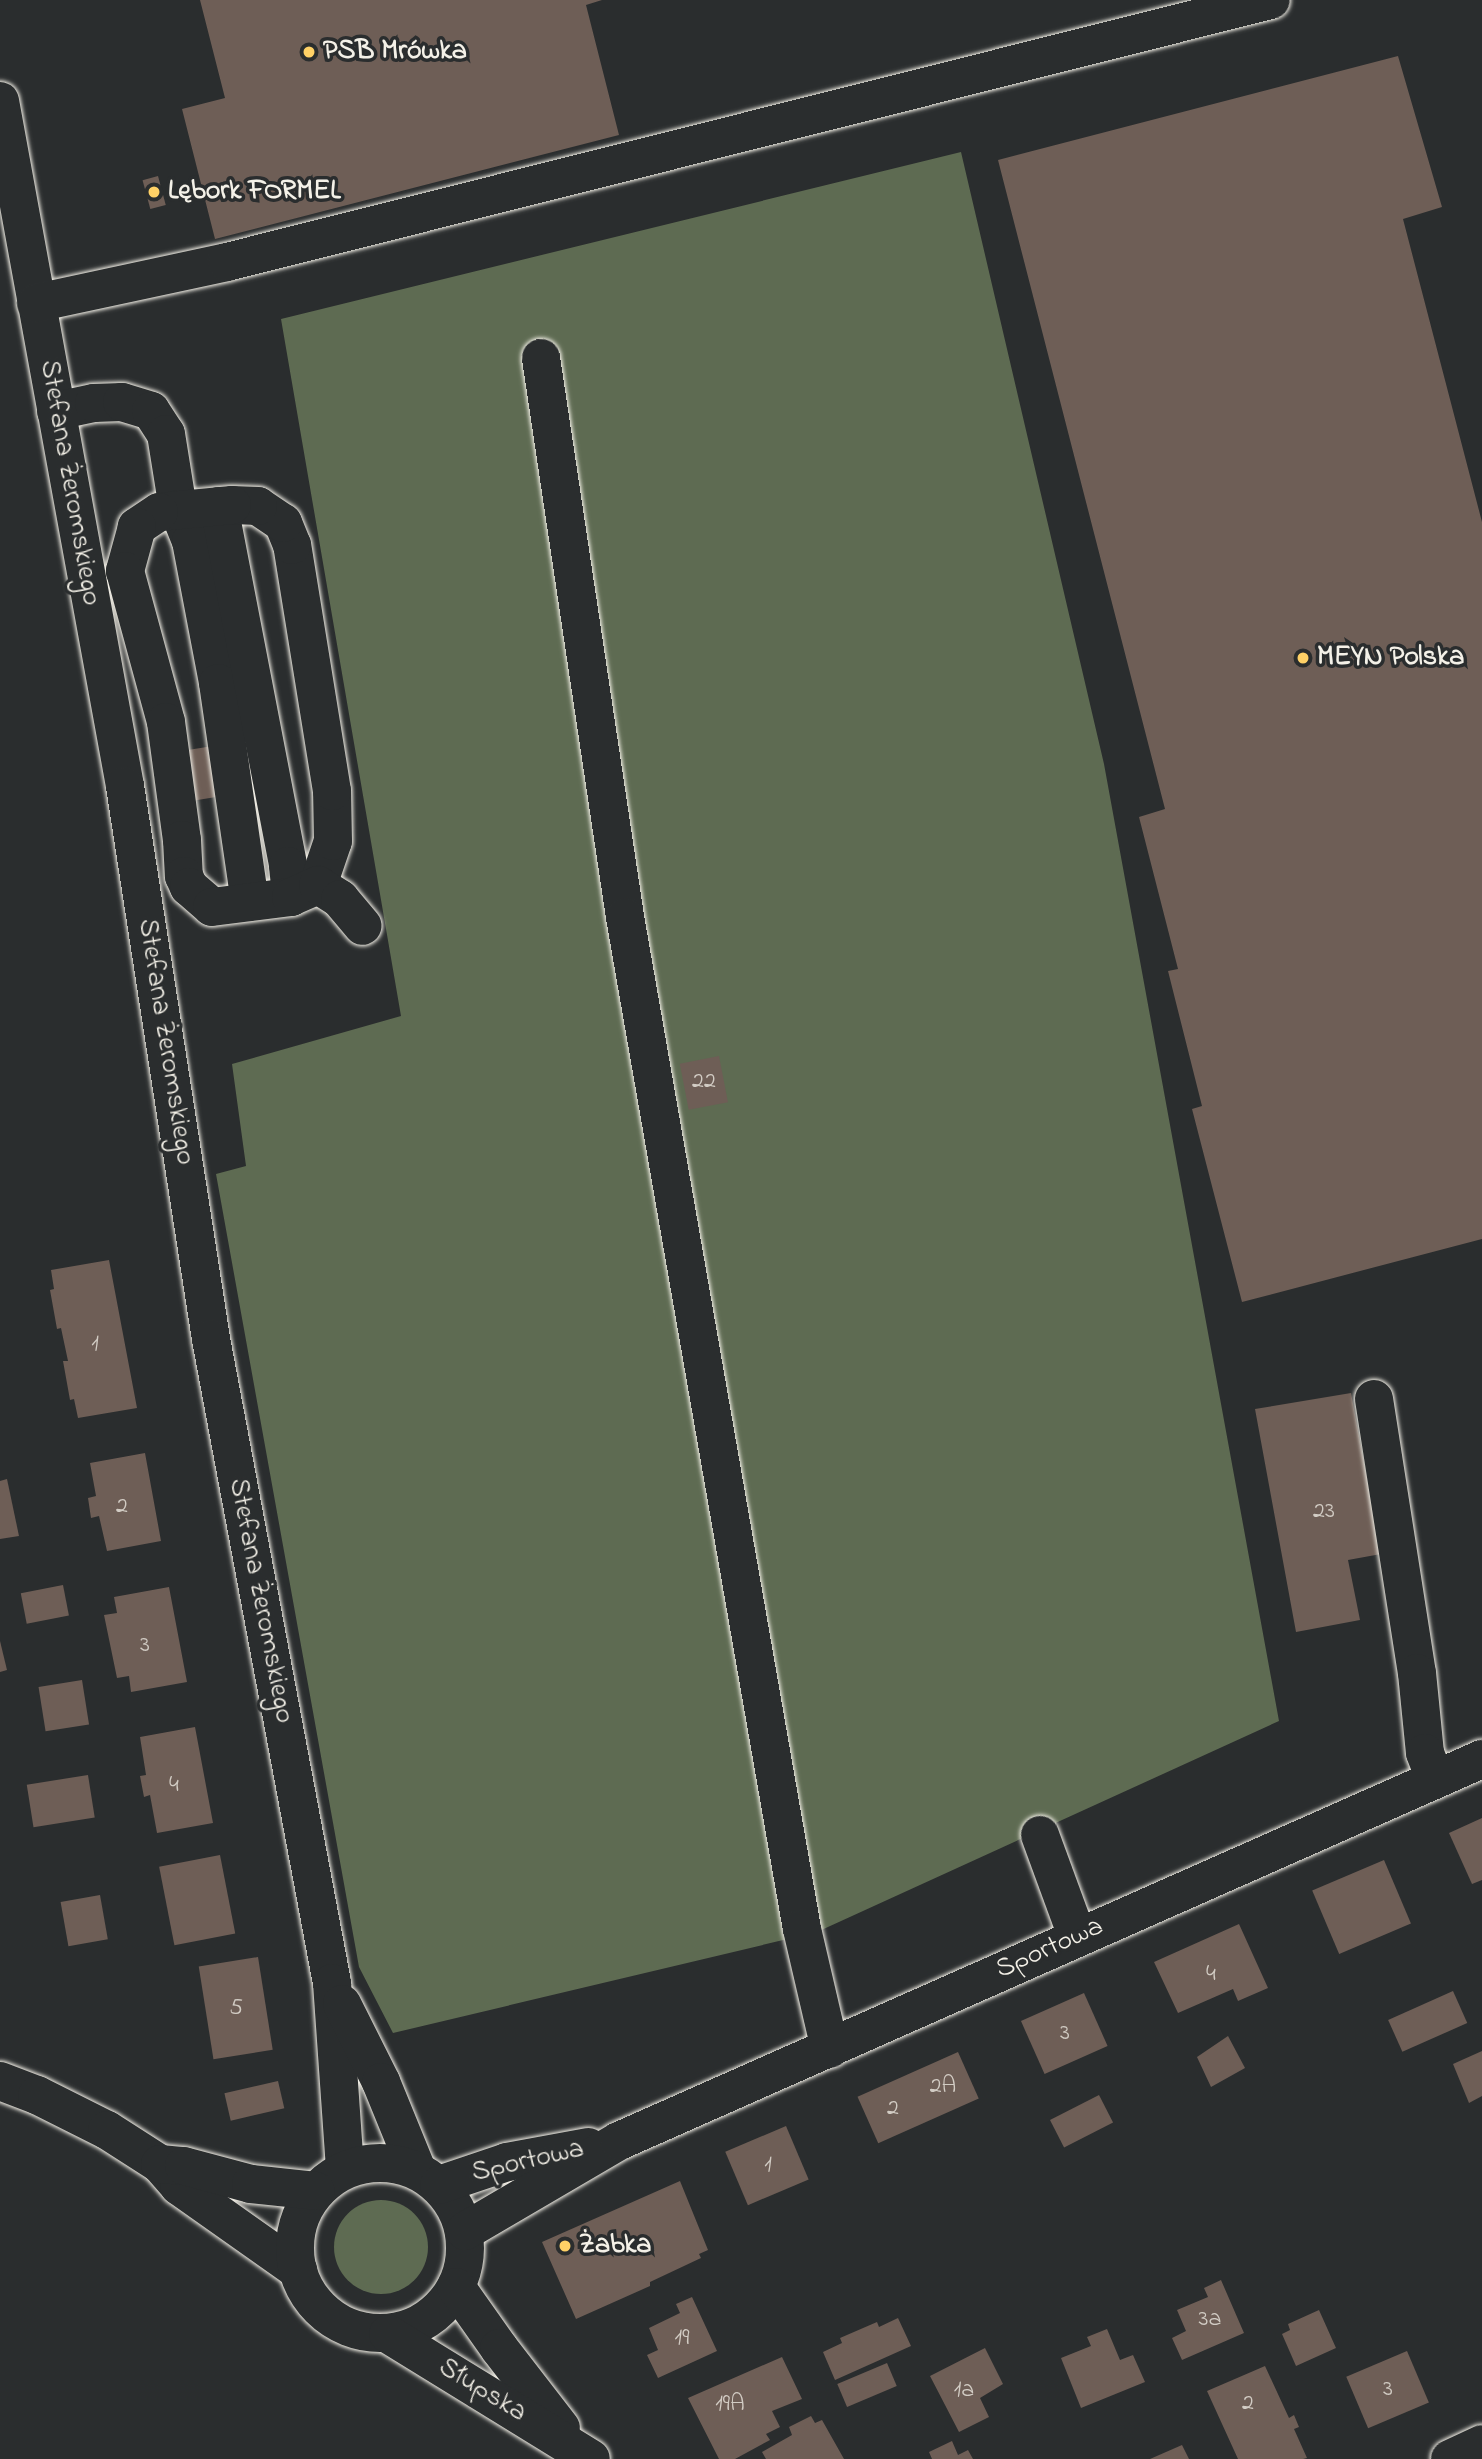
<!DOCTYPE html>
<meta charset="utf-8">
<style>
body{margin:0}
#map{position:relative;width:1482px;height:2459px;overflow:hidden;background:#2a2d2e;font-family:"Indie Flower",sans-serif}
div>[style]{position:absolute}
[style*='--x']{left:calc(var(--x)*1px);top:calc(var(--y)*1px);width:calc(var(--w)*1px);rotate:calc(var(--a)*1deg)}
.green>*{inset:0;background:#5e6b52}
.round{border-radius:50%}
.building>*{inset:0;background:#6e5e56;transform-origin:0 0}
.roads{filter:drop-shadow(0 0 2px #f4f1e8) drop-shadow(0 0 2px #f4f1e8)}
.minor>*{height:38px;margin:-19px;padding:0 19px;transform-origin:19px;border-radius:19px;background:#2a2d2e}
.minor>.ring{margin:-19px;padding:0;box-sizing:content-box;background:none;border:38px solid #2a2d2e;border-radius:50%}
.dots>*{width:19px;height:19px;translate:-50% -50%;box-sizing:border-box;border:4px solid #2a2d2e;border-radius:50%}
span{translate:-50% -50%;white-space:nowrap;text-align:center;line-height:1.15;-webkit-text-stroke:7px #2a2d2e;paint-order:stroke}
.number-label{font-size:24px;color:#d2ccc4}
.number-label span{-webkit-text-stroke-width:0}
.poi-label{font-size:28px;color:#f4f1e8;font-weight:700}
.left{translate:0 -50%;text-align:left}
.street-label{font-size:28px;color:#f4f1e8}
</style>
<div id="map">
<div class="green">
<i style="clip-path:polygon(961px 152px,1104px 764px,1279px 1721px,817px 1932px,393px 2033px,359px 1967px,216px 1174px,246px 1166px,232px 1064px,401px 1016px,281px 319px)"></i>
<i class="round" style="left:334px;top:2200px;width:94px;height:94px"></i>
</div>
<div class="building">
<i style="clip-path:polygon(200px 0,602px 0,586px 5px,619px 135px,215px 239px,182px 109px,225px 98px)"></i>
<i style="clip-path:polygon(1398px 56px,1442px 207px,1403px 219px,1482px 522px,1482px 1239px,1242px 1302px,1192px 1109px,1202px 1106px,1168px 971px,1178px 969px,1139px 817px,1165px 809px,998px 160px)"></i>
<i style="left:158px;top:176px;width:30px;height:16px;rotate:75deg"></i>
<i style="left:219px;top:745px;width:51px;height:33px;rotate:81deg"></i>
<i style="left:719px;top:1056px;width:47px;height:40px;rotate:79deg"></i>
<i style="clip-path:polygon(109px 1260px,137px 1408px,78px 1418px,74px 1399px,70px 1400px,63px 1361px,68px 1361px,61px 1328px,57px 1329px,50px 1290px,54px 1289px,51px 1270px)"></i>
<i style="clip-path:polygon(1351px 1393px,1381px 1554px,1348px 1560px,1360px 1620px,1296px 1632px,1255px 1409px)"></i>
<i style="clip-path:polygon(145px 1453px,161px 1541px,107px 1551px,99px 1516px,91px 1518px,88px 1498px,96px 1496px,90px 1463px)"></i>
<i style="clip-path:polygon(7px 1479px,19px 1536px,0 1539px,0 1481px)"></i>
<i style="left:63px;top:1585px;width:31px;height:43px;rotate:79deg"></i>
<i style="clip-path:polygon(169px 1587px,187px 1682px,131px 1692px,129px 1676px,117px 1678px,104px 1615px,117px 1613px,114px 1597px)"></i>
<i style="clip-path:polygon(0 1641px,7px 1670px,0 1672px)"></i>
<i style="left:82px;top:1680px;width:45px;height:44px;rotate:81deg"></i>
<i style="clip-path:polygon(195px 1727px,213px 1823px,157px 1833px,150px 1795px,144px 1797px,140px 1776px,146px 1775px,140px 1737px)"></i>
<i style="left:88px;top:1775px;width:43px;height:62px;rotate:81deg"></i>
<i style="clip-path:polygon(1482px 1818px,1482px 1880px,1472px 1884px,1449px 1833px)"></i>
<i style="left:220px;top:1855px;width:80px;height:62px;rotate:79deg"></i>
<i style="left:1384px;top:1860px;width:69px;height:78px;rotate:67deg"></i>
<i style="left:100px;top:1895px;width:45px;height:40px;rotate:80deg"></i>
<i style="clip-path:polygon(1239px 1924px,1268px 1988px,1238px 2001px,1233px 1989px,1178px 2013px,1154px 1962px)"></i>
<i style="left:258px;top:1957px;width:94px;height:60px;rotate:81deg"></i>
<i style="left:1453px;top:1991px;width:35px;height:71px;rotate:66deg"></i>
<i style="left:1084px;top:1993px;width:58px;height:69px;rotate:66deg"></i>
<i style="clip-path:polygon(1228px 2036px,1245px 2068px,1211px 2087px,1197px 2057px)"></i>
<i style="clip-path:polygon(1482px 2051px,1482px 2096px,1469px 2103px,1453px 2064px)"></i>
<i style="left:958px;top:2052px;width:51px;height:110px;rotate:66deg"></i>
<i style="left:278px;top:2081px;width:28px;height:55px;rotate:77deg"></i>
<i style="left:1099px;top:2095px;width:31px;height:55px;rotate:63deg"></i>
<i style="left:786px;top:2126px;width:58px;height:66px;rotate:67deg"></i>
<i style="clip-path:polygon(680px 2181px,708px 2250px,699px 2254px,701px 2258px,650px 2282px,650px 2286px,576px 2319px,542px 2242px)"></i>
<i style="clip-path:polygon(1221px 2280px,1244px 2333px,1182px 2360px,1172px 2338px,1186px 2331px,1177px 2310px,1208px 2297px,1204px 2288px)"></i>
<i style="clip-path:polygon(692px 2297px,717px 2351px,658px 2378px,647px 2355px,658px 2350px,649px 2328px,680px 2313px,676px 2304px)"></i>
<i style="clip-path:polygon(1319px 2310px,1336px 2348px,1296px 2366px,1282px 2334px,1290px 2330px,1288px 2324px)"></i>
<i style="clip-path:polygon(898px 2318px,911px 2346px,835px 2380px,823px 2352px,842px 2343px,840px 2338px,877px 2322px,879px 2327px)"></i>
<i style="clip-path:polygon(1107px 2329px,1120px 2360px,1133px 2355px,1145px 2382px,1081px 2408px,1061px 2358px,1091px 2346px,1087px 2337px)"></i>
<i style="clip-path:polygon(985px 2348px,1003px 2384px,980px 2398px,989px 2417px,959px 2432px,930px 2376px)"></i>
<i style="left:1407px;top:2351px;width:56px;height:66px;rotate:67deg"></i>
<i style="clip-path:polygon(782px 2357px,802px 2399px,772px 2411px,780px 2427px,766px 2434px,770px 2440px,735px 2459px,719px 2459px,688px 2398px)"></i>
<i style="left:887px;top:2363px;width:25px;height:54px;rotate:67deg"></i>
<i style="clip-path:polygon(1265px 2366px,1289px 2418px,1294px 2415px,1299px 2427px,1294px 2429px,1307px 2458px,1303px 2459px,1238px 2459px,1207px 2391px)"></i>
<i style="clip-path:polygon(811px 2416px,815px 2423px,822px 2420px,844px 2459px,766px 2459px,762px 2452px,792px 2435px,789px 2427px)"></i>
<i style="clip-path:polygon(952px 2441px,958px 2455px,968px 2450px,973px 2459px,932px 2459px,929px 2452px)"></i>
<i style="clip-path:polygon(1182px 2445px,1189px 2459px,1150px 2459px)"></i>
</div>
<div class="roads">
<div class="minor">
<i style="--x:0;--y:101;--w:696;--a:79.66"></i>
<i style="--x:125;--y:786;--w:560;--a:81.16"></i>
<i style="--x:211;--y:1339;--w:655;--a:79.36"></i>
<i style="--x:332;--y:1983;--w:187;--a:86"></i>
<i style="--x:36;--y:303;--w:195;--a:-12.1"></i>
<i style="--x:227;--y:262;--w:1076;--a:-14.09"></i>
<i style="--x:541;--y:358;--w:565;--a:81.45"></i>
<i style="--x:625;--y:917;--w:1027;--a:80.08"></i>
<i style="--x:802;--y:1929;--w:123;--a:76.9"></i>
<i style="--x:56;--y:411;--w:39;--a:-12"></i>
<i style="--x:94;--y:403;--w:28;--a:-2"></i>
<i style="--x:122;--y:402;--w:30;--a:17"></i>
<i style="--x:151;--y:411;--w:27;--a:57"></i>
<i style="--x:166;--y:434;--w:76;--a:80.9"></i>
<i style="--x:178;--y:509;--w:35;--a:68"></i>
<i style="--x:191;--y:541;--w:145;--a:79.2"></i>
<i style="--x:218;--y:683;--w:221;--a:81.7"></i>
<i style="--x:219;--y:506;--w:367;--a:79.1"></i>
<i style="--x:288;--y:866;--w:31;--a:84"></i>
<i style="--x:318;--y:885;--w:46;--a:-71.2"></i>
<i style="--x:333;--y:841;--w:50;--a:-91.1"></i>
<i style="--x:332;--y:791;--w:249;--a:-99.2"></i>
<i style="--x:292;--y:545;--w:24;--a:-112"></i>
<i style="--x:283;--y:523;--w:30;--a:-146"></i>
<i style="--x:258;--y:506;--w:26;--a:-178"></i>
<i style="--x:232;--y:505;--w:73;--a:174.5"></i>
<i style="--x:159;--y:512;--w:27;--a:146"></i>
<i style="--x:137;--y:527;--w:46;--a:105.3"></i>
<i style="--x:125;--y:571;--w:156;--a:74.8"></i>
<i style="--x:166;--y:722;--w:119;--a:82.3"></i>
<i style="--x:182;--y:840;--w:36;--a:87"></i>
<i style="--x:184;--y:876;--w:12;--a:66"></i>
<i style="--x:189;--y:887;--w:30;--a:41"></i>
<i style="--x:212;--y:907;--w:80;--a:-7.2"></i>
<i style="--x:291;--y:897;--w:30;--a:-24"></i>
<i style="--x:318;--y:885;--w:26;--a:32"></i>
<i style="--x:340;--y:899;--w:35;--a:50"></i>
<i style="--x:1374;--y:1399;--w:277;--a:81.1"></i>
<i style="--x:1417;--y:1673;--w:80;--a:84.3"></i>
<i style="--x:1425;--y:1753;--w:28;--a:69"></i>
<i style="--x:1040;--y:1835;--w:108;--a:69.9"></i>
<i style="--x:342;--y:2004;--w:87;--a:63.4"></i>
<i style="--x:381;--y:2082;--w:95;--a:67.8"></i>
<i style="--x:0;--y:2081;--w:40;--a:21"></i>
<i style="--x:37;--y:2095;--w:78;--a:26.6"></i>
<i style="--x:107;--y:2130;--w:63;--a:32.7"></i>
<i style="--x:160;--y:2164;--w:29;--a:49"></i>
<i style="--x:179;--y:2186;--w:146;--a:35.2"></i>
<i class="ring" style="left:295px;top:2163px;width:132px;height:132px"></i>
<i style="--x:160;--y:2164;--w:24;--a:5"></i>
<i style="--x:184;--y:2166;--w:69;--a:15"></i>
<i style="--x:251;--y:2184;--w:65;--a:6.1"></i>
<i style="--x:439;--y:2185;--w:72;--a:-18.7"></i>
<i style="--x:507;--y:2162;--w:83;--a:-10.4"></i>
<i style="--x:465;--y:2231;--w:178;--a:-30.3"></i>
<i style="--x:619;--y:2141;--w:944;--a:-23.88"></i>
<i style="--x:456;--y:2287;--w:75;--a:54.8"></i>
<i style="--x:499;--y:2348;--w:101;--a:52.2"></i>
<i style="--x:388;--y:2334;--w:238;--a:31.6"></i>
<i style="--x:1450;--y:2459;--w:35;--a:-25"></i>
</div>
</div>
<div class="dots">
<i style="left:309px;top:52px;background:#ffd166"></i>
<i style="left:154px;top:192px;background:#ffd166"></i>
<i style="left:1303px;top:658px;background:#ffd166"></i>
<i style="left:565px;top:2246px;background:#ffd166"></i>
</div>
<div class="number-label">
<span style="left:704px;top:1082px">22</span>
<span style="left:95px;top:1345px">1</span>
<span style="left:122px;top:1507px">2</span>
<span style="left:1324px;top:1512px">23</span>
<span style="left:145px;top:1646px">3</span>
<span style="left:174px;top:1786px">4</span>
<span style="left:1211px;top:1975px">4</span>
<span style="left:236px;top:2009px">5</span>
<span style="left:1065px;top:2034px">3</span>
<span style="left:943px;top:2087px">2A</span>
<span style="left:893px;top:2109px">2</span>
<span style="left:768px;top:2166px">1</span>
<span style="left:1210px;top:2320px">3a</span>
<span style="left:682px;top:2339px">19</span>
<span style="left:1388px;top:2390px">3</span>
<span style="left:964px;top:2391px">1a</span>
<span style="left:1248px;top:2404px">2</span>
<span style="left:730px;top:2405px">19A</span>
</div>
<div class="poi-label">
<span class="left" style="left:323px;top:52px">PSB Mrówka</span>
<span class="left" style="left:168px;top:192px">Lębork FORMEL</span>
<span class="left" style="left:1317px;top:658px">MEYN Polska</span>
<span class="left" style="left:579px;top:2246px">Żabka</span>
</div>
<div class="street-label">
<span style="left:69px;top:483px;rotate:80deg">Stefana Żeromskiego</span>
<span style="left:165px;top:1042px;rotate:81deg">Stefana Żeromskiego</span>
<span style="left:260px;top:1601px;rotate:79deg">Stefana Żeromskiego</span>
<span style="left:1050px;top:1949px;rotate:-24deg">Sportowa</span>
<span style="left:528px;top:2162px;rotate:-13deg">Sportowa</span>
<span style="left:482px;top:2391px;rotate:31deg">Słupska</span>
</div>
</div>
